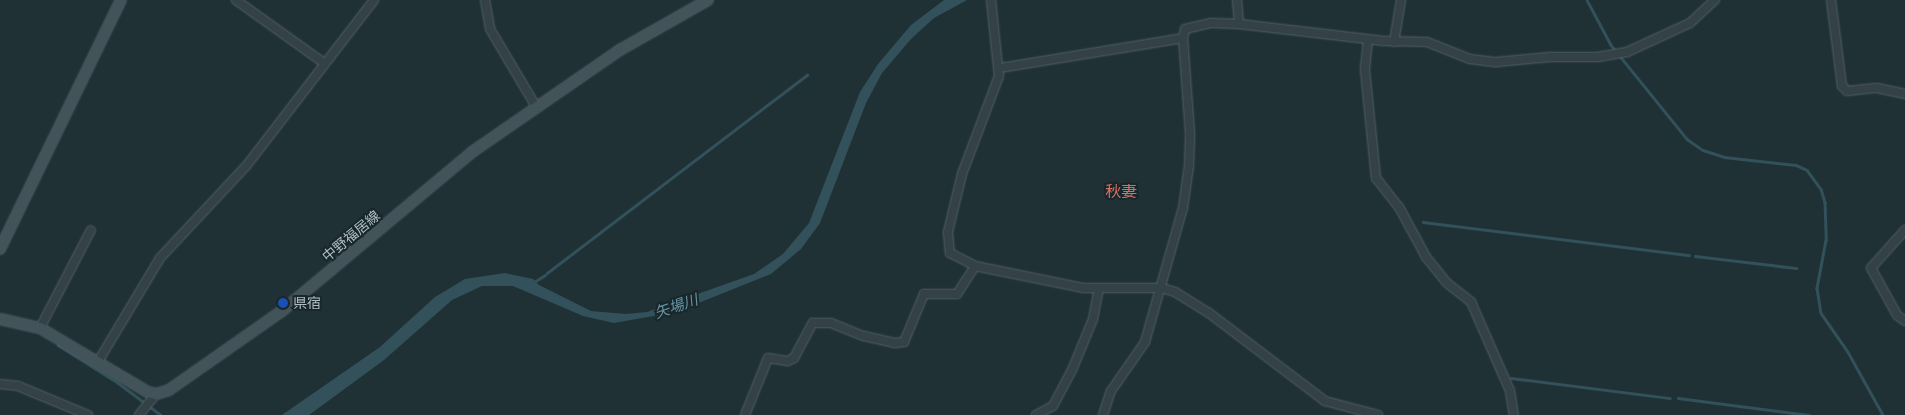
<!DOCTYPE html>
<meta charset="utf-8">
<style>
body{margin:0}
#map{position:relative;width:1905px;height:415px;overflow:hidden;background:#203136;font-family:"Golos Text","Noto Sans JP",sans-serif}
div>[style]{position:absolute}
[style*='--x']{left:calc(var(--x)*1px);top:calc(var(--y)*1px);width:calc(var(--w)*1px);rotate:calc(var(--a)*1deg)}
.water>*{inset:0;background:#32515b}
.stream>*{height:2.5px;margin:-1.25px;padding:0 1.25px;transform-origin:1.25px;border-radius:1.25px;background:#32515b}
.roads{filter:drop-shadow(0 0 1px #516065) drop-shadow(0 0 1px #516065)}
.street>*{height:8px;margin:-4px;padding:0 4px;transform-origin:4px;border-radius:4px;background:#344247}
.secondary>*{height:10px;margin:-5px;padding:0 5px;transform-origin:5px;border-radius:5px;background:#42535a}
.dots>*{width:14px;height:14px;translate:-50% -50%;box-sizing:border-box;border:2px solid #19272b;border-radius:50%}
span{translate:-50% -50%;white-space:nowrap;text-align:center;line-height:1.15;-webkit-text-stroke:4px #19272b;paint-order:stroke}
.street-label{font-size:14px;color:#aebdc4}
.poi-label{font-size:14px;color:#aebdc4}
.left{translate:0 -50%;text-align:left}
.water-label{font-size:15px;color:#6794a3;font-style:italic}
.quarter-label{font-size:16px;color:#d27064}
</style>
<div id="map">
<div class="water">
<i style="clip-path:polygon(944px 0,967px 0,934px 18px,911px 39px,882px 73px,866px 103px,820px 223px,801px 249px,771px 274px,676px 312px,614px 323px,583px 316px,513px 286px,482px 286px,452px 300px,384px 360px,309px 415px,282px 415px,380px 347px,435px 297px,465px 279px,505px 273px,533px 279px,539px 285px,591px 311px,626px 314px,647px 312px,754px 274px,783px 254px,809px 223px,860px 92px,878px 64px,911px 25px)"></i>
</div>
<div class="stream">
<i style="--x:1587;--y:0;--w:51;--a:61.9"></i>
<i style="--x:1611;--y:45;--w:121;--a:51"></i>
<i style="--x:1687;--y:139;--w:19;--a:35"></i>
<i style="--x:1703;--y:150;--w:22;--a:18"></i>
<i style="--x:1724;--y:157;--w:72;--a:6.3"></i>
<i style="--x:1796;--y:165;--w:12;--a:24"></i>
<i style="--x:1807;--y:170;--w:24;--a:54"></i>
<i style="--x:1821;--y:189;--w:14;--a:73"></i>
<i style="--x:1825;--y:202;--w:38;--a:88"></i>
<i style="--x:1826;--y:240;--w:49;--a:100.6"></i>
<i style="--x:1817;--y:288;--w:25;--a:81"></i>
<i style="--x:1821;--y:313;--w:47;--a:55.3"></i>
<i style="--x:1848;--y:352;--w:72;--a:60.9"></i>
<i style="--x:1423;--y:222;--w:268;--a:7.1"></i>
<i style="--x:1695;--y:256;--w:102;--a:6.8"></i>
<i style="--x:547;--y:273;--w:327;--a:-37.3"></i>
<i style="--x:534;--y:282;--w:13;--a:-32"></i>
<i style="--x:58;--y:345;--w:70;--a:32.1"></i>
<i style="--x:117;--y:382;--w:55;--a:36.9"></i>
<i style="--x:1511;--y:378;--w:160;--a:7.2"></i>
<i style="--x:1678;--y:398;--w:132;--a:7.4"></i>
</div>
<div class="roads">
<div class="street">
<i style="--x:236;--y:0;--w:108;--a:35.6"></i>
<i style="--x:485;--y:0;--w:29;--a:80"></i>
<i style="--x:490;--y:29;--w:92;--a:59.3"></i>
<i style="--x:991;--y:0;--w:76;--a:84"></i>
<i style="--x:999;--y:76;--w:105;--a:110.7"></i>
<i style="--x:962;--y:174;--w:60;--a:103.6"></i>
<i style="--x:948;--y:232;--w:21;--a:85"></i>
<i style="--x:950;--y:253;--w:28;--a:27"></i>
<i style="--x:975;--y:266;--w:110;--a:11.5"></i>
<i style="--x:1083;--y:288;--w:79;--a:0"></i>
<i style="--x:1162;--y:288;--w:14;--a:17"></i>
<i style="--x:1175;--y:292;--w:40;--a:32"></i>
<i style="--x:1209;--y:313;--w:146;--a:37.2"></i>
<i style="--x:1325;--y:401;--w:55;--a:14.8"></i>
<i style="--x:1237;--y:0;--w:24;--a:85"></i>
<i style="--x:1831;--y:0;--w:87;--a:82.7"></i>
<i style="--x:1842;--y:86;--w:7;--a:45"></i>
<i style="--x:1847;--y:91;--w:30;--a:-6"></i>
<i style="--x:1877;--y:88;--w:29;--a:12"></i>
<i style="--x:1368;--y:40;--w:30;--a:96"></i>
<i style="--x:1365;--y:70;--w:109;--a:84.2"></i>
<i style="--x:1376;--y:178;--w:37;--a:52"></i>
<i style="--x:1399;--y:207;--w:57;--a:61.6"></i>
<i style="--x:1426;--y:257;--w:33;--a:51"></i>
<i style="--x:1447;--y:283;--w:31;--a:38"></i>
<i style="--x:1471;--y:302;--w:97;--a:66.3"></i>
<i style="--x:1510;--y:391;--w:24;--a:81"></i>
<i style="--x:1394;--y:42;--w:43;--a:-80.5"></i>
<i style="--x:1000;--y:68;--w:185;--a:-9.3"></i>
<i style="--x:1905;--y:230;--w:51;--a:131.8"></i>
<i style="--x:1871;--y:268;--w:54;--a:61"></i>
<i style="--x:1897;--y:315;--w:10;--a:37"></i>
<i style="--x:40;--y:328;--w:110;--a:-62.5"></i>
<i style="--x:99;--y:360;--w:119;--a:-59.1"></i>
<i style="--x:160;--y:258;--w:127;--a:-46.9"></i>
<i style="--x:247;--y:165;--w:208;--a:-52.4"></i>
<i style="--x:0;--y:384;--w:18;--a:6"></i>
<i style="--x:18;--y:386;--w:76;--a:22.5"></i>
<i style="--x:139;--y:415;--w:27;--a:-51"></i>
<i style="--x:745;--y:415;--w:61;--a:-68"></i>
<i style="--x:768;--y:358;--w:20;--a:9"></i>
<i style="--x:788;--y:361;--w:7;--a:-27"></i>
<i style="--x:794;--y:358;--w:40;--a:-62"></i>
<i style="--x:813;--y:323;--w:18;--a:0"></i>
<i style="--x:831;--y:323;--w:35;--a:22"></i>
<i style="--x:864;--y:336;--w:32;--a:13"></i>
<i style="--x:895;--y:343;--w:9;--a:-6"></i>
<i style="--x:904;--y:342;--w:52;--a:-67.4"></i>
<i style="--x:924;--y:294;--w:33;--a:0"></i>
<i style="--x:957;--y:294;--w:33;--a:-57"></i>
<i style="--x:1036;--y:415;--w:19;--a:-28"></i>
<i style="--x:1053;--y:406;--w:41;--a:-62.2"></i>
<i style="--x:1072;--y:370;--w:55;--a:-67.6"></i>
<i style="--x:1093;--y:319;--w:31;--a:-79"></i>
<i style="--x:1103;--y:415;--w:25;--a:-72"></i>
<i style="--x:1111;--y:391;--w:60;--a:-55.2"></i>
<i style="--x:1145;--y:342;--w:139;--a:-74.2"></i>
<i style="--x:1183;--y:208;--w:42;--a:-81.9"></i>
<i style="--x:1189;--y:166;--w:33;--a:-88"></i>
<i style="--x:1190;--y:133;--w:95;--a:-94.2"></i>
<i style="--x:1183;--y:38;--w:9;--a:-77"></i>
<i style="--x:1185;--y:29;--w:27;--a:-13"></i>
<i style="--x:1211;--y:23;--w:28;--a:2"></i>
<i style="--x:1239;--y:24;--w:146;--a:6.7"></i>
<i style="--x:1384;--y:41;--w:43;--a:1.3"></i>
<i style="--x:1427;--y:42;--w:46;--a:21.6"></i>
<i style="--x:1470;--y:59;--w:26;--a:7"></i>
<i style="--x:1496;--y:62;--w:54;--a:-5.3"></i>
<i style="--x:1550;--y:57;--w:48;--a:0"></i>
<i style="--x:1598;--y:57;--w:29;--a:-10"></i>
<i style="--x:1627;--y:52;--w:69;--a:-24.7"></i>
<i style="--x:1690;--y:23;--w:34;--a:-43"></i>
</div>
<div class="secondary">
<i style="--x:0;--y:249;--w:277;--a:-64.1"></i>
<i style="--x:0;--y:319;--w:41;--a:12.7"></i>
<i style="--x:40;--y:328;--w:126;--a:30.7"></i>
<i style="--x:148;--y:392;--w:8;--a:14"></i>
<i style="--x:156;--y:394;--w:14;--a:-17"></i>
<i style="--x:169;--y:390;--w:138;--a:-35"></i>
<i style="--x:282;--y:311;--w:248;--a:-39.9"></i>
<i style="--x:472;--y:152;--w:180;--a:-34.6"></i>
<i style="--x:620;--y:50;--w:101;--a:-29.6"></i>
</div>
</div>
<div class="dots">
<i style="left:283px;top:303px;background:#1a4fb4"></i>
</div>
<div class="street-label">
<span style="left:351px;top:236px;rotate:-40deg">中野福居線</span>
</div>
<div class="poi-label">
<span class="left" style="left:293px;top:303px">県宿</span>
</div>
<div class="water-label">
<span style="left:676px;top:306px;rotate:-19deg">矢場川</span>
</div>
<div class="quarter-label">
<span style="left:1121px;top:191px">秋妻</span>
</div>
</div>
